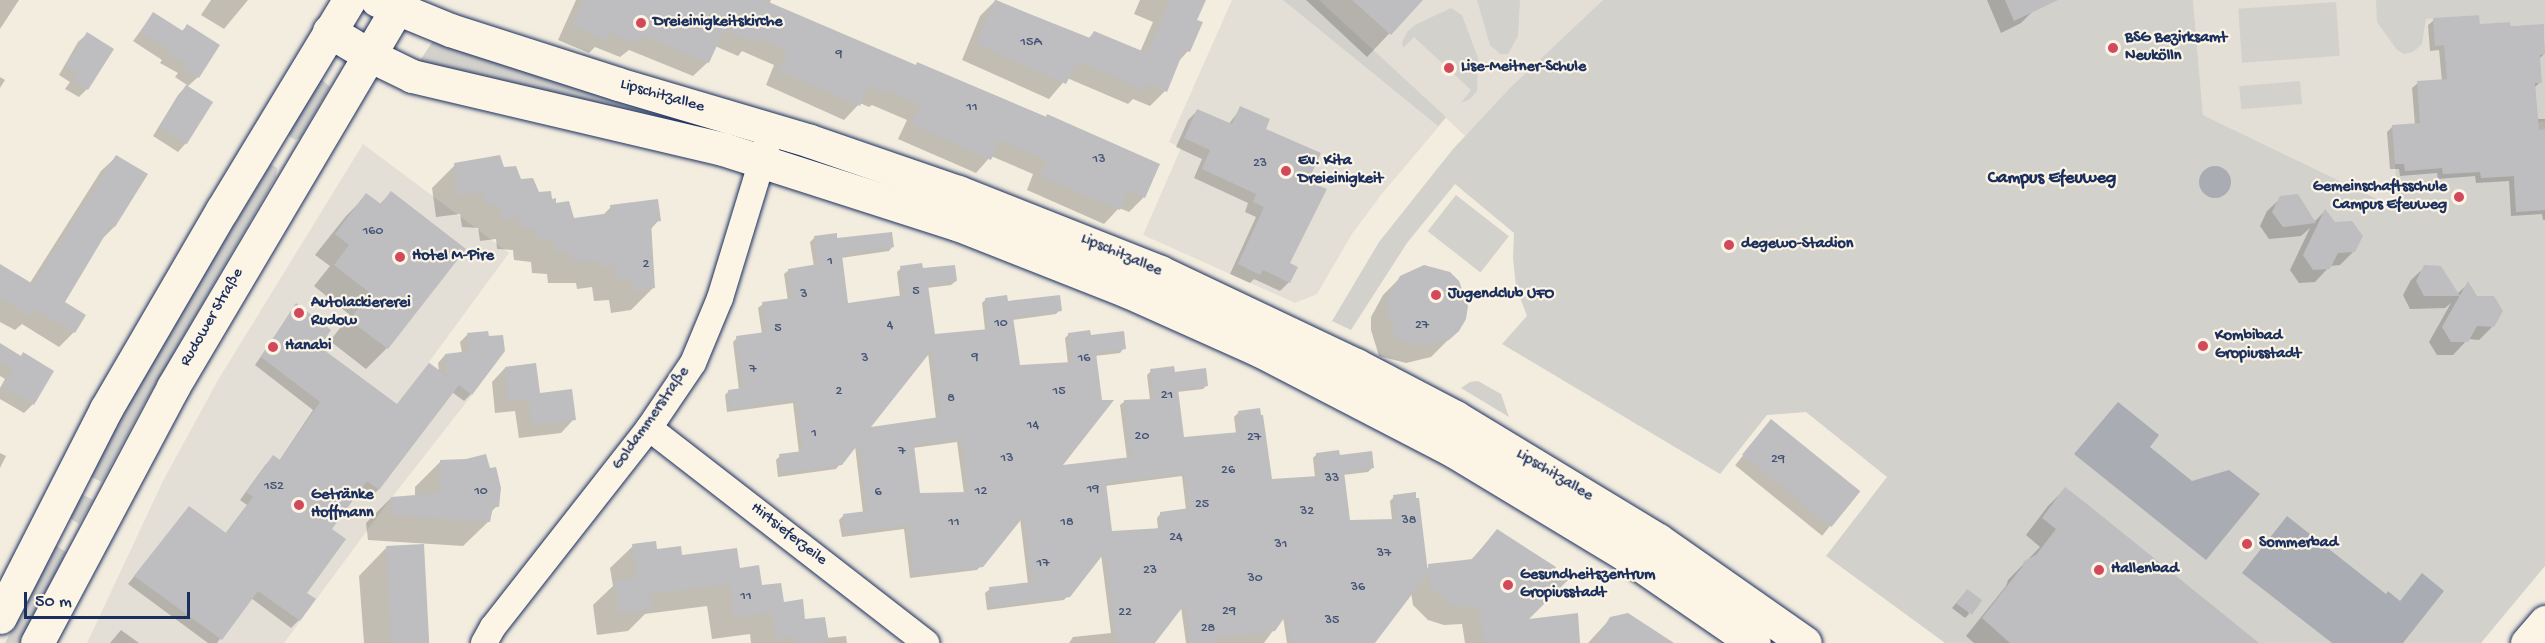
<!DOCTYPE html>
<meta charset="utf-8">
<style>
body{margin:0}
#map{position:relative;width:2545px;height:643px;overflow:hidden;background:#f3ede0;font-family:"Gochi Hand",sans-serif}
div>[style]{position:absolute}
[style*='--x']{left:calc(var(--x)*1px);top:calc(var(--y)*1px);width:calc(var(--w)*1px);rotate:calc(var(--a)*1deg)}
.built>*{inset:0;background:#e3dfd6}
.green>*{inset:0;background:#d3d1cc;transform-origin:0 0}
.water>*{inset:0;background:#a9acb3}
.round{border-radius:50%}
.shadow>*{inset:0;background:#0003;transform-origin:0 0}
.building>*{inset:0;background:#bebec0;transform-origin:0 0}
.roads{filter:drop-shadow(0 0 2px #1b2f5e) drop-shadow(0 0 2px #1b2f5e)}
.street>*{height:26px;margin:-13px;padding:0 13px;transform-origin:13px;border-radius:13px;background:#fcf5e5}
.secondary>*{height:33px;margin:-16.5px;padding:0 16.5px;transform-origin:16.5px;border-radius:16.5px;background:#fcf5e5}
.dots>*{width:16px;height:16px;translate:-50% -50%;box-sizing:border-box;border:3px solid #fcf5e5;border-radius:50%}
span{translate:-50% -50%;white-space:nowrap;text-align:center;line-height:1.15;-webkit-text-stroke:4.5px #fcf5e5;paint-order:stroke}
.number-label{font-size:14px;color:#445376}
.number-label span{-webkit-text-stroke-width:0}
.poi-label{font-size:16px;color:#1b2f5e;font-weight:700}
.left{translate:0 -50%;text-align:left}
.right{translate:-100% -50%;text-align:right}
.street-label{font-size:16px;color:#1b2f5e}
.neighbourhood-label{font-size:18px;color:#1b2f5e;font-weight:700}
.scale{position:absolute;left:24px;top:592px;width:166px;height:27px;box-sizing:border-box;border:3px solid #1b2f5e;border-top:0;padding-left:8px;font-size:18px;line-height:21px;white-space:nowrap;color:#1b2f5e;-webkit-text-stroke:4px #fcf5e5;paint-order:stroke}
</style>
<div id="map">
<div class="built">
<i style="clip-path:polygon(1232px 0,1603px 0,1465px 136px,1446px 118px,1381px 195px,1352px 234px,1317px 294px,1295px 303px,1143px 235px,1181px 148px,1169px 142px)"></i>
<i style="clip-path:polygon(2193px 0,2545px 0,2545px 280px,2203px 115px)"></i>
<i style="clip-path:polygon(363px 144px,509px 253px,429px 362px,472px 395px,386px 505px,284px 643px,87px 643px,163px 481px,218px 380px)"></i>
</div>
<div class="green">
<i style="clip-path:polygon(1283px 0,1319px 0,1446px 117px,1438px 126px)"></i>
<i style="clip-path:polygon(1477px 0,1520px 0,1518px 36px,1508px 54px,1500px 54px,1490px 45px)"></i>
<i style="clip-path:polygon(1603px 0,2193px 0,2203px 115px,2398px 209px,2395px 164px,2404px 164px,2405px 171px,2442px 168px,2443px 174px,2480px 172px,2481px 178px,2519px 176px,2514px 184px,2516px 211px,2545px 210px,2545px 566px,2481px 643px,1945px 643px,1826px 556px,1887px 477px,1806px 412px,1767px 415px,1720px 474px,1502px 344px,1527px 316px,1516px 287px,1513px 258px,1514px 233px,1455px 184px,1407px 243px,1351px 330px,1332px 321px,1379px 242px,1453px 149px,1510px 88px)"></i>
<i style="clip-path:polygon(2376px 0,2545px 0,2545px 38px,2544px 24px,2511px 26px,2510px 22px,2486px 24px,2481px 41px,2479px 15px,2426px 19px,2422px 44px,2413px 52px,2404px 54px,2397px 50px,2377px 22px)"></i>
<i style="left:2336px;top:2px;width:54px;height:98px;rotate:86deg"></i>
<i style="clip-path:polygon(1451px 8px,1462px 15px,1478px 58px,1477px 91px,1470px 99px,1461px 103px,1471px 90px,1414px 37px,1403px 48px,1402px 42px,1407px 32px,1415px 25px)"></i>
<i style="clip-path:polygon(433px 41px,728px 127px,725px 139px,417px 65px)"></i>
<i style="clip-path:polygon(2545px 54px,2545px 121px,2538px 122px,2517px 85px,2542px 82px,2540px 55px)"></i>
<i style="clip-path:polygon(320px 78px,330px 87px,300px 138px,295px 140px,289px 136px,288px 131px)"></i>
<i style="left:2300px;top:81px;width:23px;height:61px;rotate:85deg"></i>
<i style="clip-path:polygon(271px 164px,277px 168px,276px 177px,144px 404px,102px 482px,89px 476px,179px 315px)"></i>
<i style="left:1456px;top:195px;width:67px;height:46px;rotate:38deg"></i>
<i style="clip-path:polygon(1478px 381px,1501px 394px,1509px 417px,1461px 388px,1470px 382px)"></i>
<i style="clip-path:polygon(80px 493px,93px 500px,79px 524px,68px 517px)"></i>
<i style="clip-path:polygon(55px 545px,66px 552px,21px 643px,5px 643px)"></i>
</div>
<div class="water">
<i class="round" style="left:2199px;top:166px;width:32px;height:32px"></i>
<i style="clip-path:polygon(2118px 402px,2159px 435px,2150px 447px,2192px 481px,2229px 470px,2260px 494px,2206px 560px,2074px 454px)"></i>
<i style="clip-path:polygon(2287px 516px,2386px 594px,2388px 591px,2400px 601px,2422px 573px,2444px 591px,2403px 643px,2332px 643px,2242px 573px)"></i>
</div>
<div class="shadow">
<i style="clip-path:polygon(0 0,19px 0,0 29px)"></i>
<i style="clip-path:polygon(211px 0,248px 0,224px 29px,201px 15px)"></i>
<i style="clip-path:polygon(576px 0,771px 0,769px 4px,915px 66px,918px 63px,1158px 164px,1143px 198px,1129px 212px,1119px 208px,1104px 224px,1027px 190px,1033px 174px,991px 156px,976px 173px,898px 139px,907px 120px,872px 105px,869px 107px,860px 103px,844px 120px,766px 85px,774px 65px,742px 51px,738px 56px,715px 46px,708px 62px,693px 76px,629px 50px,620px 57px,595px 47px,589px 53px,558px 40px)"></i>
<i style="clip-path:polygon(996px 0,1088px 39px,1094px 32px,1140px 52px,1153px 22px,1134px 14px,1140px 0,1204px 0,1195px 20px,1188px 51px,1178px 62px,1165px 91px,1150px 106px,1133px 99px,1128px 104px,1067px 78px,1049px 99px,962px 60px,980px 16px)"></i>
<i style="clip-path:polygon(1306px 0,1421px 0,1367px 57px)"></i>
<i style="clip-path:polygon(1987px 0,2030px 0,2034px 10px,2021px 23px,2001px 33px)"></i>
<i style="clip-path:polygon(153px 14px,181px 32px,187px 26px,198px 77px,187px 87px,211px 102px,186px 143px,178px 152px,153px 136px,178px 95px,187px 85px,175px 77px,178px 73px,160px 63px,162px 60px,133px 41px)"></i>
<i style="clip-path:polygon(2434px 20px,2510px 28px,2545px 53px,2538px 60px,2540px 82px,2535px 87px,2536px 119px,2545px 119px,2545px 220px,2543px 220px,2542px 214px,2511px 216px,2509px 181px,2476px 183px,2475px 176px,2438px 179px,2437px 173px,2400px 176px,2399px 169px,2390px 169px,2387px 132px,2393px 126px,2415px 125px,2412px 88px,2418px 83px,2442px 81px,2439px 50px,2430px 51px,2428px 25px)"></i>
<i style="clip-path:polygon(87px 34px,87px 89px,79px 97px,65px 89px,70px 82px,59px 75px,78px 42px)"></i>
<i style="clip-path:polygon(0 77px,5px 80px,0 88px)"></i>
<i style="clip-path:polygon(1241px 108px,1264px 129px,1306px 182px,1288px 263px,1289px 282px,1280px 291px,1254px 279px,1250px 283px,1230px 274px,1256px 217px,1245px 212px,1248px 203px,1194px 178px,1202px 159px,1176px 147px,1188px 120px,1197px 111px,1228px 125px)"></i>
<i style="clip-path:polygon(116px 157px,114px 227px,101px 240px,63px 302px,74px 332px,59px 347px,22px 324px,15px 330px,0 322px,0 265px,30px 283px,101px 171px)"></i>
<i style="clip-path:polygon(455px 165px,503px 169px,551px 200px,573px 219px,602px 216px,611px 207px,659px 220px,650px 230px,653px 288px,631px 310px,611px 313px,609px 300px,594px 301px,592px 287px,577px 289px,576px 283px,548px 283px,547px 274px,532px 273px,531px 262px,514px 260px,513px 250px,497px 249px,496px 239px,480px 241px,478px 228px,462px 227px,460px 214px,436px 217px,432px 188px)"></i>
<i style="clip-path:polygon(391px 193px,464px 249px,387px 348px,366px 369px,330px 341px,350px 315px,314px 286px,330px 266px,315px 255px,346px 216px,367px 195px,379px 205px)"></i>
<i style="clip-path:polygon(2281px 198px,2314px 222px,2325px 211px,2354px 251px,2340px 265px,2330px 266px,2315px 282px,2299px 283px,2290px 270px,2310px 228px,2301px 236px,2269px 239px,2260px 226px,2267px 211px)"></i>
<i style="clip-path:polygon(evenodd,815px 237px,893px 246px,889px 251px,841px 258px,847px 305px,900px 297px,897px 272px,901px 268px,921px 270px,956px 281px,951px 285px,927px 288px,934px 335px,985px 330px,982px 303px,986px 299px,1060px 310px,1056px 314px,1012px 320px,1018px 367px,1068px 364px,1065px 338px,1069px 334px,1090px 337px,1124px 348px,1120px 353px,1095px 356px,1060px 467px,1127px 459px,1120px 405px,1125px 401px,1150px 400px,1147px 375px,1151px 371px,1173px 374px,1207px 385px,1203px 389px,1177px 392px,1183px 439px,1236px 433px,1234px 417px,1238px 413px,1271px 481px,1315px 477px,1313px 458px,1317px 454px,1339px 457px,1372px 468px,1368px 472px,1343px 475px,1349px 522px,1392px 520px,1390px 501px,1394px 497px,1426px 568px,1470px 561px,1497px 531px,1525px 621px,1579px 643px,1465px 643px,1462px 624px,1444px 625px,1428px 620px,1413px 605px,1411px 592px,1372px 643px,1287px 643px,1283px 617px,1264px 643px,1186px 643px,1181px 607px,1153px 643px,1069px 643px,1073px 637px,1111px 633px,1101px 554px,1064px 600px,987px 610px,985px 593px,990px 589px,1028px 584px,1020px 518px,977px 570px,910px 578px,904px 529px,842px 537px,839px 520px,843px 516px,863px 513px,855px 446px,836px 469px,778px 477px,776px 460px,780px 456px,799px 453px,793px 403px,727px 412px,725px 395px,729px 391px,739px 390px,733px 342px,737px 338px,762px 334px,758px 308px,763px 304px,788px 301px,784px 274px,789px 270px,814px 267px,810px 242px,815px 237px,928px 353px,936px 419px,868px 429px,928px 353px,815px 237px,957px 442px,964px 494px,919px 495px,913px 448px,957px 442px,815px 237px,1182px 476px,1186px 510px,1161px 513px,1157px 518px,1158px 529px,1110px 532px,1105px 486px,1182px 476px)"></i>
<i style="clip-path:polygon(2425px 267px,2457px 294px,2468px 284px,2493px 326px,2479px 340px,2468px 339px,2453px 355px,2437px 355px,2429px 342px,2451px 303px,2445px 308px,2410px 309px,2403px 295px,2411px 280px)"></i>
<i style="clip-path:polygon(1401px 277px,1458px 330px,1431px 357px,1406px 363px,1379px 356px,1371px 330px,1371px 317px,1383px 295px)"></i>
<i style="clip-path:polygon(296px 305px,318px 347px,396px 406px,429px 365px,439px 372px,438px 363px,445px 355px,462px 353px,460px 342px,468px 334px,487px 332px,471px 394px,464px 401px,452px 392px,378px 490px,371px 497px,360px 488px,329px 529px,305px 593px,314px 600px,299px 620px,291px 628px,251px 598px,220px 639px,217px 643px,208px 643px,128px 584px,189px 508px,225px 534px,247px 505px,240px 500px,266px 464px,279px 461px,313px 410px,255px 365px)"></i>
<i style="clip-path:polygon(0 345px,33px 404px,24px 413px,0 399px,0 388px,5px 379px,0 376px)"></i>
<i style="clip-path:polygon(505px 368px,539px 394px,574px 419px,561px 433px,519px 438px,515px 411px,495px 413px,492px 382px)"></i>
<i style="left:1771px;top:421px;width:112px;height:57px;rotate:39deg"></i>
<i style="clip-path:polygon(0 453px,6px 456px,0 468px)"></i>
<i style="clip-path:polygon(440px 462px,497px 506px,490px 513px,489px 521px,463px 546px,368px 540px,366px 523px,391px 498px,415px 497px,415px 487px)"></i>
<i style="clip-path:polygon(2065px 489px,2257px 643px,1974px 643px,1966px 636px,2006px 586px,2008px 580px,2040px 547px,2026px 535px,2048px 506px)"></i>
<i style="clip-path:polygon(633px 546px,738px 570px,826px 638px,846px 636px,847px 643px,751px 643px,750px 634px,712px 639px,707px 606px,645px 614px,628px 631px,597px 635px,593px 605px,613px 586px,610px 568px)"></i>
<i style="clip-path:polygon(386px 548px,429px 643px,364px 643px,359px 576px)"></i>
<i style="clip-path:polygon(1963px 595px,1969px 614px,1965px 618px,1952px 608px)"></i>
<i style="clip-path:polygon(1611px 618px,1671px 643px,1588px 643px)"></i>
<i style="clip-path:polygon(121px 630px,139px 643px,110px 643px)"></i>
</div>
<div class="building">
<i style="clip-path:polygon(583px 0,764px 0,916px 65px,917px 62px,1046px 117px,1047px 114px,1160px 164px,1145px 198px,1128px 191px,1120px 210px,1040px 176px,1047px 160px,1000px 140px,991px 160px,911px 124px,920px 105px,886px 91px,885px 93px,868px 86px,860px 106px,779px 71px,787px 50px,756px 37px,754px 42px,724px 30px,709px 63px,644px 36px,635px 43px,609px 32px,605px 40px,572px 25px)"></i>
<i style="clip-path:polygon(995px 0,1090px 38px,1094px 31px,1147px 53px,1170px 0,1206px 0,1197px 20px,1203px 22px,1190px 52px,1184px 50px,1167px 92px,1148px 83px,1145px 90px,1078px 61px,1066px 84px,976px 44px)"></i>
<i style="clip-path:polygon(1352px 0,1423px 0,1391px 35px)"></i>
<i style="clip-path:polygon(2005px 0,2058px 0,2014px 21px)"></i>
<i style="clip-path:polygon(153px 12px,183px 31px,187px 24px,220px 45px,199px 78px,183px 68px,186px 64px,168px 53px,170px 50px,140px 32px)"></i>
<i style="clip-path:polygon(2479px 15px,2480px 24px,2510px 22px,2511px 26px,2544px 24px,2545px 54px,2540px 55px,2542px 83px,2535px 83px,2539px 130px,2545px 129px,2545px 210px,2516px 212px,2514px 176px,2481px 178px,2480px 172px,2443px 174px,2442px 168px,2405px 171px,2404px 164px,2395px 164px,2392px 125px,2420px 123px,2417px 81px,2447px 79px,2444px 45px,2435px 46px,2433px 18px)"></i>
<i style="clip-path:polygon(87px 32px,114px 49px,88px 90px,73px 80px,77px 73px,66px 66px)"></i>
<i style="left:186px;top:85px;width:32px;height:50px;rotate:32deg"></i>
<i style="clip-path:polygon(1240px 106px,1270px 119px,1266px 129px,1321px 153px,1308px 181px,1327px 189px,1290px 263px,1298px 267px,1290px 283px,1263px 270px,1260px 275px,1238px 264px,1264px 207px,1253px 202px,1256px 194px,1202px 169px,1210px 150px,1184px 138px,1197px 109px,1232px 124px)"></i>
<i style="clip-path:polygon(116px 155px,148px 174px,115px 227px,111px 225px,65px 302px,86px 315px,75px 333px,35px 309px,31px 317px,0 298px,0 264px,33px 284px)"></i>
<i style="clip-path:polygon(500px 155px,504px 167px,516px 166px,521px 179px,533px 178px,539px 192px,551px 191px,552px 199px,556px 198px,556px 203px,569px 201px,574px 218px,611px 213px,610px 205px,658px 199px,661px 221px,651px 222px,655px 288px,633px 291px,631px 278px,616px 280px,614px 265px,599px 267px,598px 261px,571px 261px,570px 252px,554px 251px,553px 240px,536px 238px,535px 228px,519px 227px,518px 217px,502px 219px,501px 206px,484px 204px,482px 192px,458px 195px,454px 163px)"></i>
<i style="clip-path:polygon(391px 191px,466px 249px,388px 349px,349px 320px,370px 293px,334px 265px,349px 245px,335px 234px,366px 193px,381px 204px)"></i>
<i style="clip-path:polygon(2298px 194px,2316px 223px,2283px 227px,2272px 212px,2280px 196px)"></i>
<i style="clip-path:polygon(2325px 209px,2335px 222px,2352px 221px,2363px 236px,2355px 252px,2338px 253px,2330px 269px,2313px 270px,2303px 255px)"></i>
<i style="clip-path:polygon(evenodd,892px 232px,894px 247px,842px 255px,848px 303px,904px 295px,900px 266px,922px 263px,923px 268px,955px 265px,957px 281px,928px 285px,935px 334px,989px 329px,985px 298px,1007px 295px,1008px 301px,1060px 295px,1062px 311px,1013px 317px,1020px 365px,1072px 362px,1068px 333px,1090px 330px,1091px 335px,1124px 331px,1126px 349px,1096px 353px,1102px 400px,1114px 400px,1063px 465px,1131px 457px,1124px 400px,1154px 399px,1150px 369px,1174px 366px,1175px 372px,1206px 368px,1208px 386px,1178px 389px,1184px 437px,1240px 432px,1238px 411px,1260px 408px,1261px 415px,1263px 415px,1272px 479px,1319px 476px,1316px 453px,1339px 450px,1340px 455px,1372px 451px,1374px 468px,1344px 472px,1350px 520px,1396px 519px,1393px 495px,1416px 492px,1416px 498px,1419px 498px,1428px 573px,1375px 643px,1291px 643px,1287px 614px,1275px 631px,1215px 638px,1216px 643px,1190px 643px,1185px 604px,1155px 643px,1116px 643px,1105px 552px,1070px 597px,991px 607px,989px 587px,1032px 582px,1024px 516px,983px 567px,914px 575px,908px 525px,845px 533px,843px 514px,867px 511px,859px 443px,842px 465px,782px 473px,779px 454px,803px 451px,797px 400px,730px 409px,728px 390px,743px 388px,736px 336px,766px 332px,762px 302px,792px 298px,788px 269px,818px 264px,814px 236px,837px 233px,837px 238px,892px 232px,932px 350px,940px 417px,871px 427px,932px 350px,892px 232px,961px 439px,968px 492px,920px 493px,914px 445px,961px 439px,892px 232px,1185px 473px,1190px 508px,1160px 512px,1162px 528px,1112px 531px,1106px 483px,1185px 473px)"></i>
<i style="clip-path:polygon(1424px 265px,1450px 272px,1459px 281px,1468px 306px,1466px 319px,1459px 331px,1449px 340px,1424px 346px,1396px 339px,1387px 312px,1387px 299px,1400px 276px)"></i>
<i style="clip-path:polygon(2424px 265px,2441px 266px,2460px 296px,2424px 296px,2416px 281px)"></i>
<i style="clip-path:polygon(2468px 281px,2477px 296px,2494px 296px,2503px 311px,2494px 327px,2477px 326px,2468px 342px,2451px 342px,2442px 327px)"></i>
<i style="clip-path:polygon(296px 303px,331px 330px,320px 347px,397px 404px,429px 363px,447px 376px,445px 354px,469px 351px,467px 333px,488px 331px,489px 336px,503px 335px,505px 351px,472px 395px,459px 385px,379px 490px,367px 481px,332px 529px,346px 539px,307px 593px,316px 599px,300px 621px,258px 591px,222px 640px,134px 576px,189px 506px,226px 533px,253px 497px,246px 492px,273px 455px,280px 460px,320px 402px,261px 357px)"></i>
<i style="clip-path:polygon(0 343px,21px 356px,23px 352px,54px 371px,34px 405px,3px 386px,13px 370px,0 361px)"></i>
<i style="clip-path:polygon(536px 363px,540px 393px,572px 389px,576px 420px,532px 425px,528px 398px,508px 401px,505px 367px)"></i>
<i style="left:1771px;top:419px;width:115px;height:46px;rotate:39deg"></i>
<i style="clip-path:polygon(486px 454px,490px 468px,496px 467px,501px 488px,499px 507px,493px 507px,490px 522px,392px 515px,391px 497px,440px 493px,440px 460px,466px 459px)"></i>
<i style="clip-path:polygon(2065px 487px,2087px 504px,2259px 643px,2010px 643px,1982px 618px,2022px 567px,2024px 561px,2036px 555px,2056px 529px,2042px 518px)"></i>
<i style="clip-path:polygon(1497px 529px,1556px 567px,1554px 571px,1568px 580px,1529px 619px,1578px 613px,1580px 643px,1484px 643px,1479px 607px,1453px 606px,1430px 587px,1428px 564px,1473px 559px)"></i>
<i style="clip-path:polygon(656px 541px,657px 549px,681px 546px,682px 555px,737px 548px,740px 568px,759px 565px,762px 585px,781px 583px,784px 602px,803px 599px,805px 619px,825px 617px,829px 643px,795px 643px,794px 636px,776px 639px,772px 612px,734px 617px,730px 584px,650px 594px,652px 609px,619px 613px,615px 581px,637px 578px,632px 544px)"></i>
<i style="left:424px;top:544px;width:99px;height:38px;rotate:87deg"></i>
<i style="left:1967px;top:589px;width:19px;height:18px;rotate:36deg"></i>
<i style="clip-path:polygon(1628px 613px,1674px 643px,1594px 643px,1610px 617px)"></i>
</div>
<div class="roads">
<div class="street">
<i style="--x:649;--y:428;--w:351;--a:37.8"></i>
<i style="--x:484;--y:643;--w:18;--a:-61"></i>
<i style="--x:493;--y:627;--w:253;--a:-51.9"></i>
<i style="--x:649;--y:428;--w:78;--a:-55.9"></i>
<i style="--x:693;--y:363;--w:70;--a:-67.4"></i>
<i style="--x:720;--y:298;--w:161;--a:-73"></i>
</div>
<div class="secondary">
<i style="--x:377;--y:0;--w:79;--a:22.3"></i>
<i style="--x:450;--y:30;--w:176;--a:17.8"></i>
<i style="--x:618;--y:84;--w:200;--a:16.5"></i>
<i style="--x:810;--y:141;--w:157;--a:19"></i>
<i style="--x:958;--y:192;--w:217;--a:21.6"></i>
<i style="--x:1160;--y:272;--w:217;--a:25.4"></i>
<i style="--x:1356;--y:365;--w:112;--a:27.7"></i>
<i style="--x:1455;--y:417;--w:237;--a:31.2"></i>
<i style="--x:1658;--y:540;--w:179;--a:35"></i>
<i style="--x:329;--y:31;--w:47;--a:31"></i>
<i style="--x:369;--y:55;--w:48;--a:26"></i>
<i style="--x:412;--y:76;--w:319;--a:13.2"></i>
<i style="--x:723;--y:149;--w:246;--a:17.8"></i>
<i style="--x:957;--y:224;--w:183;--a:21.5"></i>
<i style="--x:1127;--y:291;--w:145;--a:24.1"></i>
<i style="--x:1259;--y:350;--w:217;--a:27.4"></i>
<i style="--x:1452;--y:450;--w:203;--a:31.1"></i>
<i style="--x:1626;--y:555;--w:155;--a:34.5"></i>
<i style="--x:0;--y:617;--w:233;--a:-63"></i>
<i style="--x:106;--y:409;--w:230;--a:-59.8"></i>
<i style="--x:222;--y:210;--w:245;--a:-58.8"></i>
<i style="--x:37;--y:643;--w:290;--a:-62"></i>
<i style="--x:173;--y:387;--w:450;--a:-59.4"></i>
<i style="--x:2527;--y:643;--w:28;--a:-49"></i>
</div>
</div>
<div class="dots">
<i style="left:641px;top:23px;background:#d1495b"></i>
<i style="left:2113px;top:48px;background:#d1495b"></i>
<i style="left:1449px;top:68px;background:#d1495b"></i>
<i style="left:1286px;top:171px;background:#d1495b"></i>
<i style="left:2459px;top:197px;background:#d1495b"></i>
<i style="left:1729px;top:245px;background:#d1495b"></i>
<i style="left:400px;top:257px;background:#d1495b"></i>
<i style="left:1436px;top:295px;background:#d1495b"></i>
<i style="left:299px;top:313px;background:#d1495b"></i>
<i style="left:2203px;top:346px;background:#d1495b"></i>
<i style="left:273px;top:347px;background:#d1495b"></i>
<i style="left:299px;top:505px;background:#d1495b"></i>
<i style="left:2247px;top:544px;background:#d1495b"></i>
<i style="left:2099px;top:570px;background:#d1495b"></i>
<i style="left:1508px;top:585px;background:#d1495b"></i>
</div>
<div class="number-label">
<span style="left:1031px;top:43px">15A</span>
<span style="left:839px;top:55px">9</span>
<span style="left:972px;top:108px">11</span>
<span style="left:1099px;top:160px">13</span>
<span style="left:1260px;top:164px">23</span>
<span style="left:373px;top:232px">160</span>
<span style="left:830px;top:262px">1</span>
<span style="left:646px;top:265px">2</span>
<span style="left:916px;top:292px">5</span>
<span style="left:804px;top:295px">3</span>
<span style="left:1001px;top:324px">10</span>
<span style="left:890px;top:326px">4</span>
<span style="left:1422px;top:326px">27</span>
<span style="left:778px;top:329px">5</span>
<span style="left:975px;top:358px">9</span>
<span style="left:865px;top:359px">3</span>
<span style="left:1084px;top:359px">16</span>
<span style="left:753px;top:370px">7</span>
<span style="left:839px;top:392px">2</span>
<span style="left:1059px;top:392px">15</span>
<span style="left:1167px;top:396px">21</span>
<span style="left:951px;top:399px">8</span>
<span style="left:1033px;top:426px">14</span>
<span style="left:814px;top:434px">1</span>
<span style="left:1142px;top:437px">20</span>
<span style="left:1254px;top:438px">27</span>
<span style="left:902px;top:452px">7</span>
<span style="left:1007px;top:459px">13</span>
<span style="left:1778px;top:460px">29</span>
<span style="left:1228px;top:471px">26</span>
<span style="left:1332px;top:479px">33</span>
<span style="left:274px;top:487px">152</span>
<span style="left:1093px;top:490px">19</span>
<span style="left:481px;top:492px">10</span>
<span style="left:981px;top:492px">12</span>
<span style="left:878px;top:493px">6</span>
<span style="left:1202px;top:505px">25</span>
<span style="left:1307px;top:512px">32</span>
<span style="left:1409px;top:521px">38</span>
<span style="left:954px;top:523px">11</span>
<span style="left:1067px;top:523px">18</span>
<span style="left:1176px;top:538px">24</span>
<span style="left:1281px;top:545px">31</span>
<span style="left:1384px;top:554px">37</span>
<span style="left:1043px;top:564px">17</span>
<span style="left:1150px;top:571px">23</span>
<span style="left:1255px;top:579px">30</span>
<span style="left:1358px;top:588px">36</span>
<span style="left:746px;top:597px">11</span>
<span style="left:1229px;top:612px">29</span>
<span style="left:1125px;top:613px">22</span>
<span style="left:1332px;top:621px">35</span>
<span style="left:1208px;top:629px">28</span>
</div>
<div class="poi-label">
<span class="left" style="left:653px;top:23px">Dreieinigkeitskirche</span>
<span class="left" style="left:2125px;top:48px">BSG Bezirksamt<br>Neukölln</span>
<span class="left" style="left:1461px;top:68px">Lise-Meitner-Schule</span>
<span class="left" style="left:1298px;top:171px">Ev. Kita<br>Dreieinigkeit</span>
<span class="right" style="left:2447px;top:197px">Gemeinschaftsschule<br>Campus Efeuweg</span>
<span class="left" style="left:1741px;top:245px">degewo-Stadion</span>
<span class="left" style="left:412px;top:257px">Hotel M-Pire</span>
<span class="left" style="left:1448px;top:295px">Jugendclub UFO</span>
<span class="left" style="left:311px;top:313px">Autolackiererei<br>Rudow</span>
<span class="left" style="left:2215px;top:346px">Kombibad<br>Gropiusstadt</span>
<span class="left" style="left:285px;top:347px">Hanabi</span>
<span class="left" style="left:311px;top:505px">Getränke<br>Hoffmann</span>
<span class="left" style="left:2259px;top:544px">Sommerbad</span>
<span class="left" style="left:2111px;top:570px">Hallenbad</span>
<span class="left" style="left:1520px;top:585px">Gesundheitszentrum<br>Gropiusstadt</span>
</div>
<div class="street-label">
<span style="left:662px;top:97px;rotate:16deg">Lipschitzallee</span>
<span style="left:1121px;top:256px;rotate:23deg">Lipschitzallee</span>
<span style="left:213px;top:318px;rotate:-60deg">Rudower Straße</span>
<span style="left:652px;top:419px;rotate:-55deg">Goldammerstraße</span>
<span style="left:1554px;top:476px;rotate:31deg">Lipschitzallee</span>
<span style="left:788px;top:535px;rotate:38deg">Hirtsieferzeile</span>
</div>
<div class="neighbourhood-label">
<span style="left:2052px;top:179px">Campus Efeuweg</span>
</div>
<div class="scale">50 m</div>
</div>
